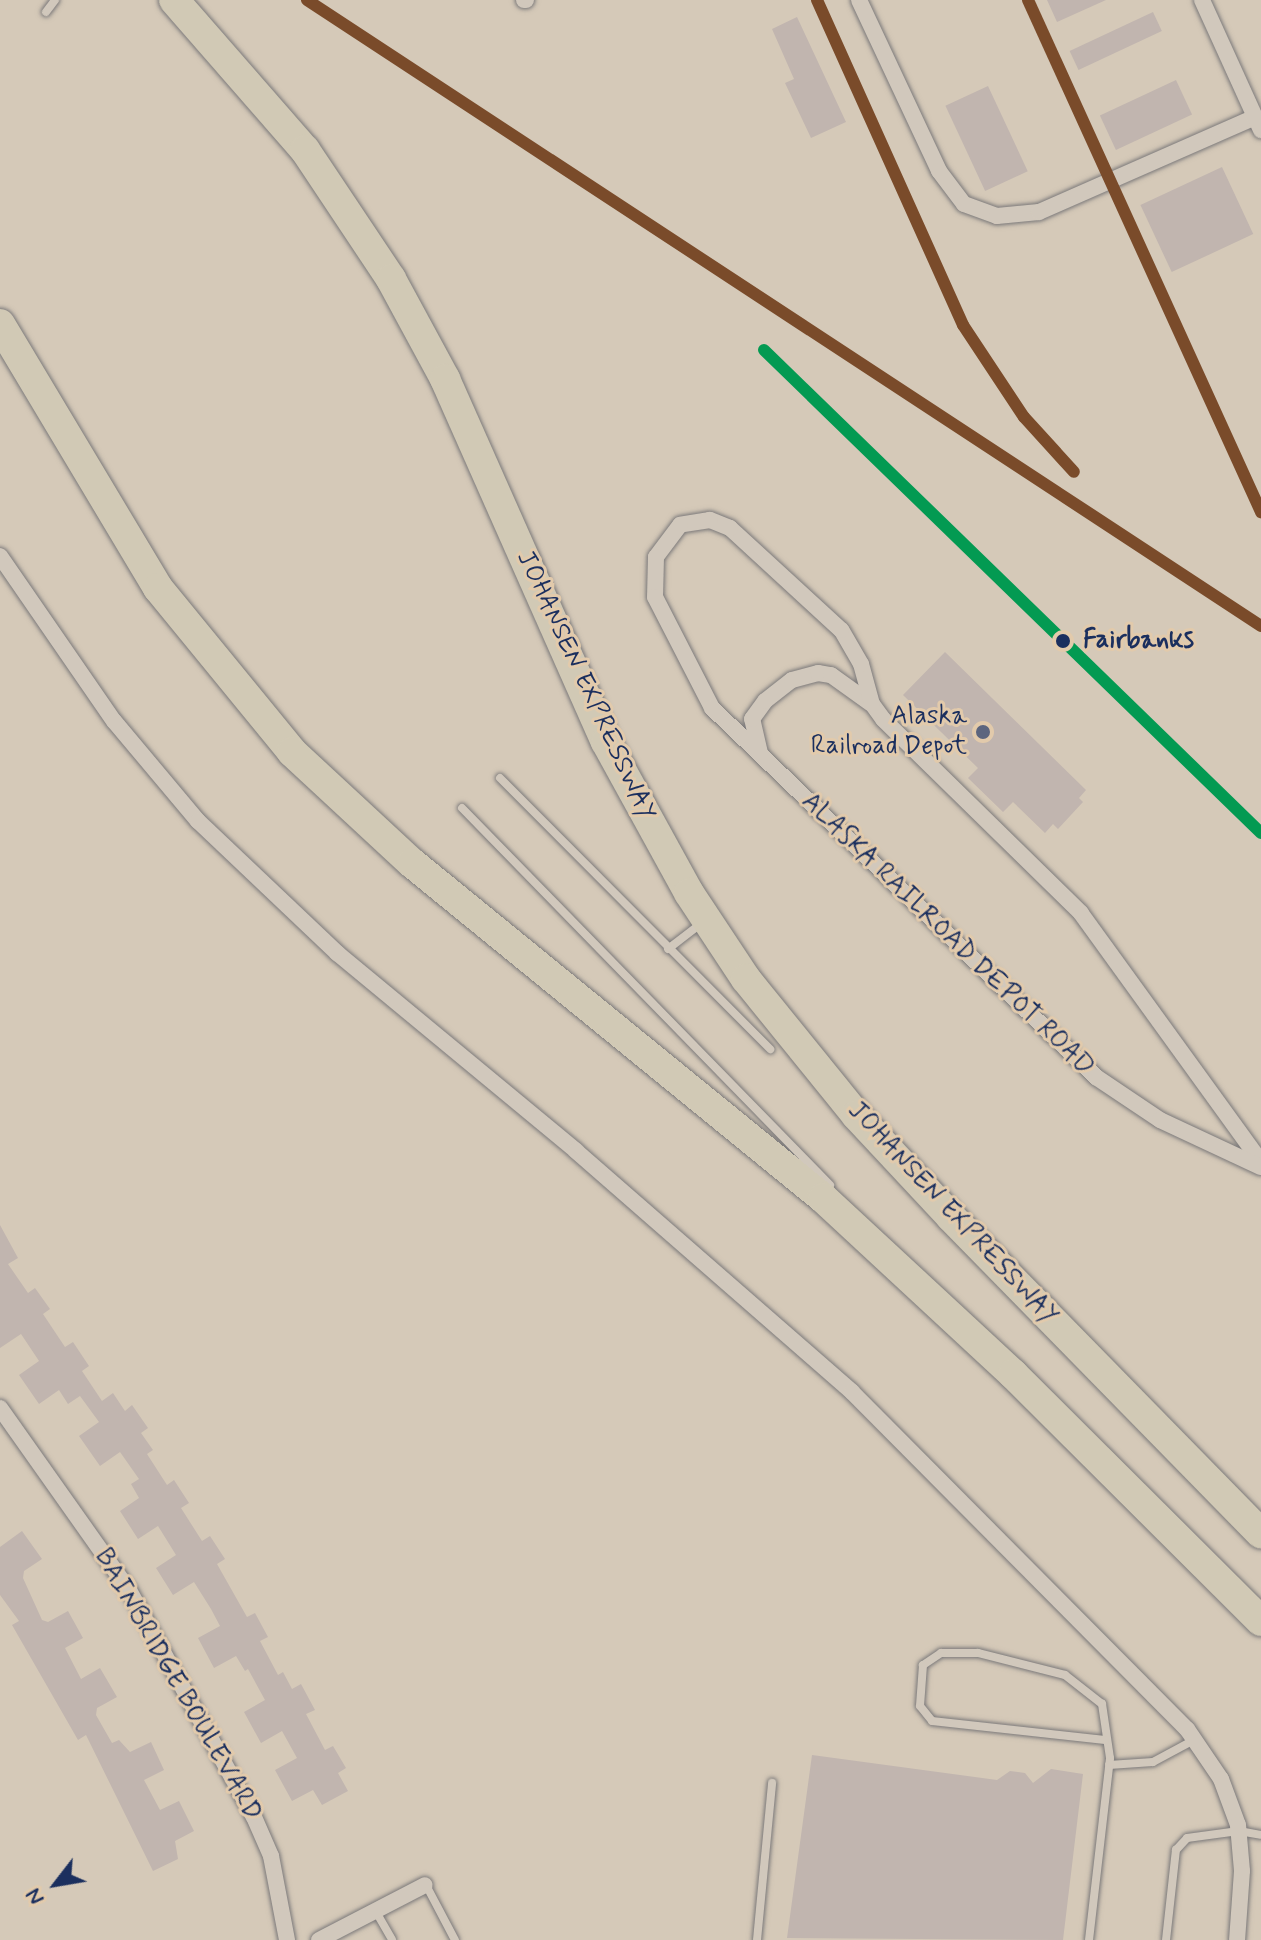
<!DOCTYPE html>
<style>
body{margin:0}
#map{position:relative;width:1261px;height:1940px;overflow:hidden;background:#d5c9b8;font-family:Mynerve,sans-serif}
div>[style]{position:absolute}
[style*='--x']{left:calc(var(--x)*1px);top:calc(var(--y)*1px);width:calc(var(--w)*1px);rotate:calc(var(--a)*1deg)}
.building>*{inset:0;background:#c1b5af;transform-origin:0 0}
.roads{filter:drop-shadow(0 0 2px #7b797a) drop-shadow(0 0 2px #7b797a)}
.lane>*{height:8px;margin:-4px;padding:0 4px;transform-origin:4px;border-radius:4px;background:#d1c8bc}
.street>*{height:16px;margin:-8px;padding:0 8px;transform-origin:8px;border-radius:8px;background:#d1c8bc}
.highway>*{height:30px;margin:-15px;padding:0 15px;transform-origin:15px;border-radius:15px;background:#d1c9b5}
.rail-1>*{height:12px;margin:-6px;padding:0 6px;transform-origin:6px;border-radius:6px;background:#7a4b2a}
.rail-2>*{height:12px;margin:-6px;padding:0 6px;transform-origin:6px;border-radius:6px;background:#039a52}
.dots>*{width:22px;height:22px;translate:-50% -50%;box-sizing:border-box;border:4px solid #e2caab;border-radius:50%}
span{translate:-50% -50%;white-space:nowrap;text-align:center;line-height:1.15;-webkit-text-stroke:6px #e2caab;paint-order:stroke}
.stop-label{font-size:26px;color:#1b2f5e;font-weight:700}
.left{translate:0 -50%;text-align:left}
.street-label{font-size:26px;color:#1b2f5e}
.poi-label{font-size:26px;color:#1b2f5e}
.right{translate:-100% -50%;text-align:right}
.north{position:absolute;left:16px;top:1844px;width:80px;height:80px;-webkit-text-stroke:6px #e2caab;paint-order:stroke;rotate:239deg;font-size:22px;font-weight:700;line-height:32px;text-align:center;color:#1b2f5e}
.north::after{content:'';display:block;margin:auto;width:28px;height:36px;background:#1b2f5e;clip-path:polygon(50% 0,100% 100%,50% 72%,0 100%)}
</style>
<div id="map">
<div class="building">
<i style="clip-path:polygon(1047px 0,1106px 0,1057px 22px)"></i>
<i style="left:1153px;top:12px;width:21px;height:92px;rotate:65deg"></i>
<i style="clip-path:polygon(797px 17px,846px 122px,811px 138px,785px 83px,794px 79px,772px 29px)"></i>
<i style="left:1176px;top:80px;width:38px;height:84px;rotate:65deg"></i>
<i style="left:988px;top:86px;width:94px;height:47px;rotate:65deg"></i>
<i style="left:1222px;top:167px;width:74px;height:90px;rotate:65deg"></i>
<i style="clip-path:polygon(945px 652px,1086px 790px,1079px 798px,1083px 802px,1058px 829px,1053px 824px,1045px 833px,1013px 802px,1003px 812px,968px 778px,978px 768px,903px 695px)"></i>
<i style="clip-path:polygon(0 1225px,18px 1258px,8px 1264px,28px 1293px,35px 1288px,50px 1309px,43px 1314px,65px 1347px,73px 1342px,89px 1366px,82px 1371px,102px 1401px,113px 1393px,125px 1411px,132px 1405px,148px 1428px,141px 1433px,153px 1450px,147px 1454px,167px 1485px,174px 1480px,189px 1503px,181px 1508px,202px 1541px,210px 1536px,225px 1559px,217px 1564px,247px 1617px,255px 1613px,268px 1637px,260px 1641px,278px 1675px,283px 1672px,292px 1689px,301px 1684px,315px 1710px,306px 1714px,325px 1750px,333px 1746px,346px 1768px,338px 1773px,348px 1791px,322px 1805px,313px 1790px,292px 1801px,275px 1770px,297px 1758px,282px 1731px,261px 1743px,244px 1712px,265px 1700px,248px 1669px,245px 1671px,236px 1656px,214px 1668px,198px 1638px,220px 1626px,211px 1609px,194px 1582px,173px 1595px,156px 1568px,176px 1555px,158px 1526px,138px 1539px,120px 1511px,139px 1498px,131px 1484px,139px 1479px,120px 1452px,100px 1466px,79px 1436px,99px 1422px,80px 1396px,68px 1404px,59px 1390px,39px 1404px,19px 1375px,39px 1361px,21px 1334px,0 1348px)"></i>
<i style="clip-path:polygon(22px 1531px,42px 1559px,24px 1571px,23px 1578px,42px 1620px,48px 1622px,68px 1611px,83px 1638px,65px 1648px,81px 1679px,100px 1668px,117px 1697px,97px 1708px,96px 1715px,112px 1743px,119px 1740px,130px 1752px,151px 1742px,164px 1770px,144px 1780px,160px 1810px,179px 1801px,194px 1831px,175px 1841px,178px 1859px,153px 1871px,86px 1735px,78px 1740px,12px 1625px,19px 1621px,0 1595px,0 1547px)"></i>
<i style="clip-path:polygon(812px 1755px,997px 1780px,1010px 1771px,1025px 1773px,1033px 1783px,1051px 1769px,1083px 1774px,1063px 1940px,787px 1938px)"></i>
</div>
<div class="roads">
<div class="lane">
<i style="--x:46;--y:12;--w:15;--a:-53"></i>
<i style="--x:500;--y:778;--w:383;--a:45.1"></i>
<i style="--x:462;--y:808;--w:527;--a:45.69"></i>
<i style="--x:668;--y:949;--w:44;--a:-37.6"></i>
<i style="--x:1109;--y:1765;--w:44;--a:-3.9"></i>
<i style="--x:1153;--y:1762;--w:47;--a:-28.2"></i>
<i style="--x:426;--y:1885;--w:62;--a:62.2"></i>
<i style="--x:375;--y:1910;--w:34;--a:60"></i>
<i style="--x:757;--y:1940;--w:158;--a:-84.5"></i>
<i style="--x:1089;--y:1940;--w:183;--a:-83.4"></i>
<i style="--x:1110;--y:1758;--w:55;--a:-98.4"></i>
<i style="--x:1102;--y:1704;--w:47;--a:-141.9"></i>
<i style="--x:1065;--y:1675;--w:90;--a:-165.8"></i>
<i style="--x:978;--y:1653;--w:37;--a:180"></i>
<i style="--x:941;--y:1653;--w:22;--a:146"></i>
<i style="--x:923;--y:1665;--w:41;--a:94.2"></i>
<i style="--x:920;--y:1706;--w:19;--a:51"></i>
<i style="--x:932;--y:1721;--w:174;--a:6.3"></i>
<i style="--x:1166;--y:1940;--w:91;--a:-83.7"></i>
<i style="--x:1176;--y:1850;--w:16;--a:-47"></i>
<i style="--x:1187;--y:1838;--w:52;--a:-7.7"></i>
<i style="--x:1239;--y:1831;--w:22;--a:10"></i>
</div>
<div class="street">
<i style="--x:524;--y:0;--w:2;--a:0"></i>
<i style="--x:859;--y:0;--w:189;--a:64.9"></i>
<i style="--x:939;--y:171;--w:41;--a:52.9"></i>
<i style="--x:964;--y:204;--w:35;--a:20"></i>
<i style="--x:997;--y:216;--w:42;--a:-5.4"></i>
<i style="--x:1039;--y:212;--w:236;--a:-23.7"></i>
<i style="--x:1202;--y:0;--w:143;--a:65.6"></i>
<i style="--x:0;--y:556;--w:201;--a:55.4"></i>
<i style="--x:114;--y:721;--w:131;--a:50"></i>
<i style="--x:198;--y:821;--w:192;--a:43.5"></i>
<i style="--x:337;--y:953;--w:310;--a:39.6"></i>
<i style="--x:576;--y:1151;--w:366;--a:41.1"></i>
<i style="--x:852;--y:1392;--w:475;--a:45.2"></i>
<i style="--x:1187;--y:1729;--w:60;--a:55.8"></i>
<i style="--x:1221;--y:1779;--w:49;--a:69.7"></i>
<i style="--x:1238;--y:1825;--w:46;--a:85"></i>
<i style="--x:1242;--y:1871;--w:69;--a:94.1"></i>
<i style="--x:760;--y:753;--w:35;--a:-103"></i>
<i style="--x:752;--y:719;--w:22;--a:-54"></i>
<i style="--x:765;--y:701;--w:34;--a:-38"></i>
<i style="--x:792;--y:680;--w:27;--a:-15"></i>
<i style="--x:818;--y:673;--w:13;--a:9"></i>
<i style="--x:831;--y:675;--w:48;--a:35.7"></i>
<i style="--x:1261;--y:1162;--w:307;--a:-125.9"></i>
<i style="--x:1081;--y:913;--w:277;--a:-135.6"></i>
<i style="--x:883;--y:719;--w:19;--a:-126"></i>
<i style="--x:872;--y:704;--w:41;--a:-105.4"></i>
<i style="--x:861;--y:664;--w:39;--a:-120"></i>
<i style="--x:841;--y:630;--w:151;--a:-137.4"></i>
<i style="--x:730;--y:528;--w:22;--a:-158"></i>
<i style="--x:710;--y:520;--w:30;--a:171"></i>
<i style="--x:680;--y:525;--w:40;--a:127"></i>
<i style="--x:656;--y:557;--w:40;--a:91.4"></i>
<i style="--x:655;--y:597;--w:125;--a:62.8"></i>
<i style="--x:712;--y:708;--w:533;--a:43.86"></i>
<i style="--x:1096;--y:1077;--w:77;--a:33.9"></i>
<i style="--x:1160;--y:1120;--w:111;--a:25"></i>
<i style="--x:0;--y:1408;--w:223;--a:54.7"></i>
<i style="--x:129;--y:1590;--w:259;--a:61.2"></i>
<i style="--x:254;--y:1817;--w:43;--a:66.4"></i>
<i style="--x:271;--y:1856;--w:86;--a:79.2"></i>
<i style="--x:319;--y:1940;--w:119;--a:-27.4"></i>
</div>
<div class="highway">
<i style="--x:174;--y:0;--w:199;--a:48.9"></i>
<i style="--x:305;--y:150;--w:155;--a:56.3"></i>
<i style="--x:391;--y:279;--w:114;--a:61.6"></i>
<i style="--x:445;--y:379;--w:397;--a:66.1"></i>
<i style="--x:606;--y:742;--w:172;--a:61.2"></i>
<i style="--x:689;--y:893;--w:103;--a:56.5"></i>
<i style="--x:746;--y:979;--w:175;--a:51"></i>
<i style="--x:856;--y:1115;--w:139;--a:47"></i>
<i style="--x:951;--y:1217;--w:443;--a:45.6"></i>
<i style="--x:0;--y:324;--w:308;--a:59.1"></i>
<i style="--x:158;--y:588;--w:212;--a:50.7"></i>
<i style="--x:292;--y:752;--w:163;--a:42.8"></i>
<i style="--x:412;--y:863;--w:530;--a:39.18"></i>
<i style="--x:823;--y:1198;--w:259;--a:42.8"></i>
<i style="--x:1013;--y:1374;--w:350;--a:44.9"></i>
</div>
</div>
<div class="rail-1">
<i style="--x:307;--y:0;--w:1141;--a:33.27"></i>
<i style="--x:817;--y:0;--w:356;--a:65.8"></i>
<i style="--x:963;--y:325;--w:110;--a:56.5"></i>
<i style="--x:1024;--y:417;--w:74;--a:47.7"></i>
<i style="--x:1028;--y:0;--w:563;--a:65.53"></i>
</div>
<div class="rail-2">
<i style="--x:764;--y:350;--w:693;--a:44.18"></i>
</div>
<div class="dots">
<i style="left:1063px;top:641px;background:#1b2f5e"></i>
<i style="left:983px;top:732px;background:#5c657e"></i>
</div>
<div class="stop-label">
<span class="left" style="left:1083px;top:641px">Fairbanks</span>
</div>
<div class="street-label">
<span style="left:585px;top:686px;rotate:65deg">JOHANSEN EXPRESSWAY</span>
<span style="left:947px;top:935px;rotate:44deg">ALASKA RAILROAD DEPOT ROAD</span>
<span style="left:952px;top:1214px;rotate:47deg">JOHANSEN EXPRESSWAY</span>
<span style="left:177px;top:1685px;rotate:60deg">BAINBRIDGE BOULEVARD</span>
</div>
<div class="poi-label">
<span class="right" style="left:967px;top:732px">Alaska<br>Railroad Depot</span>
</div>
<div class="north">N</div>
</div>
